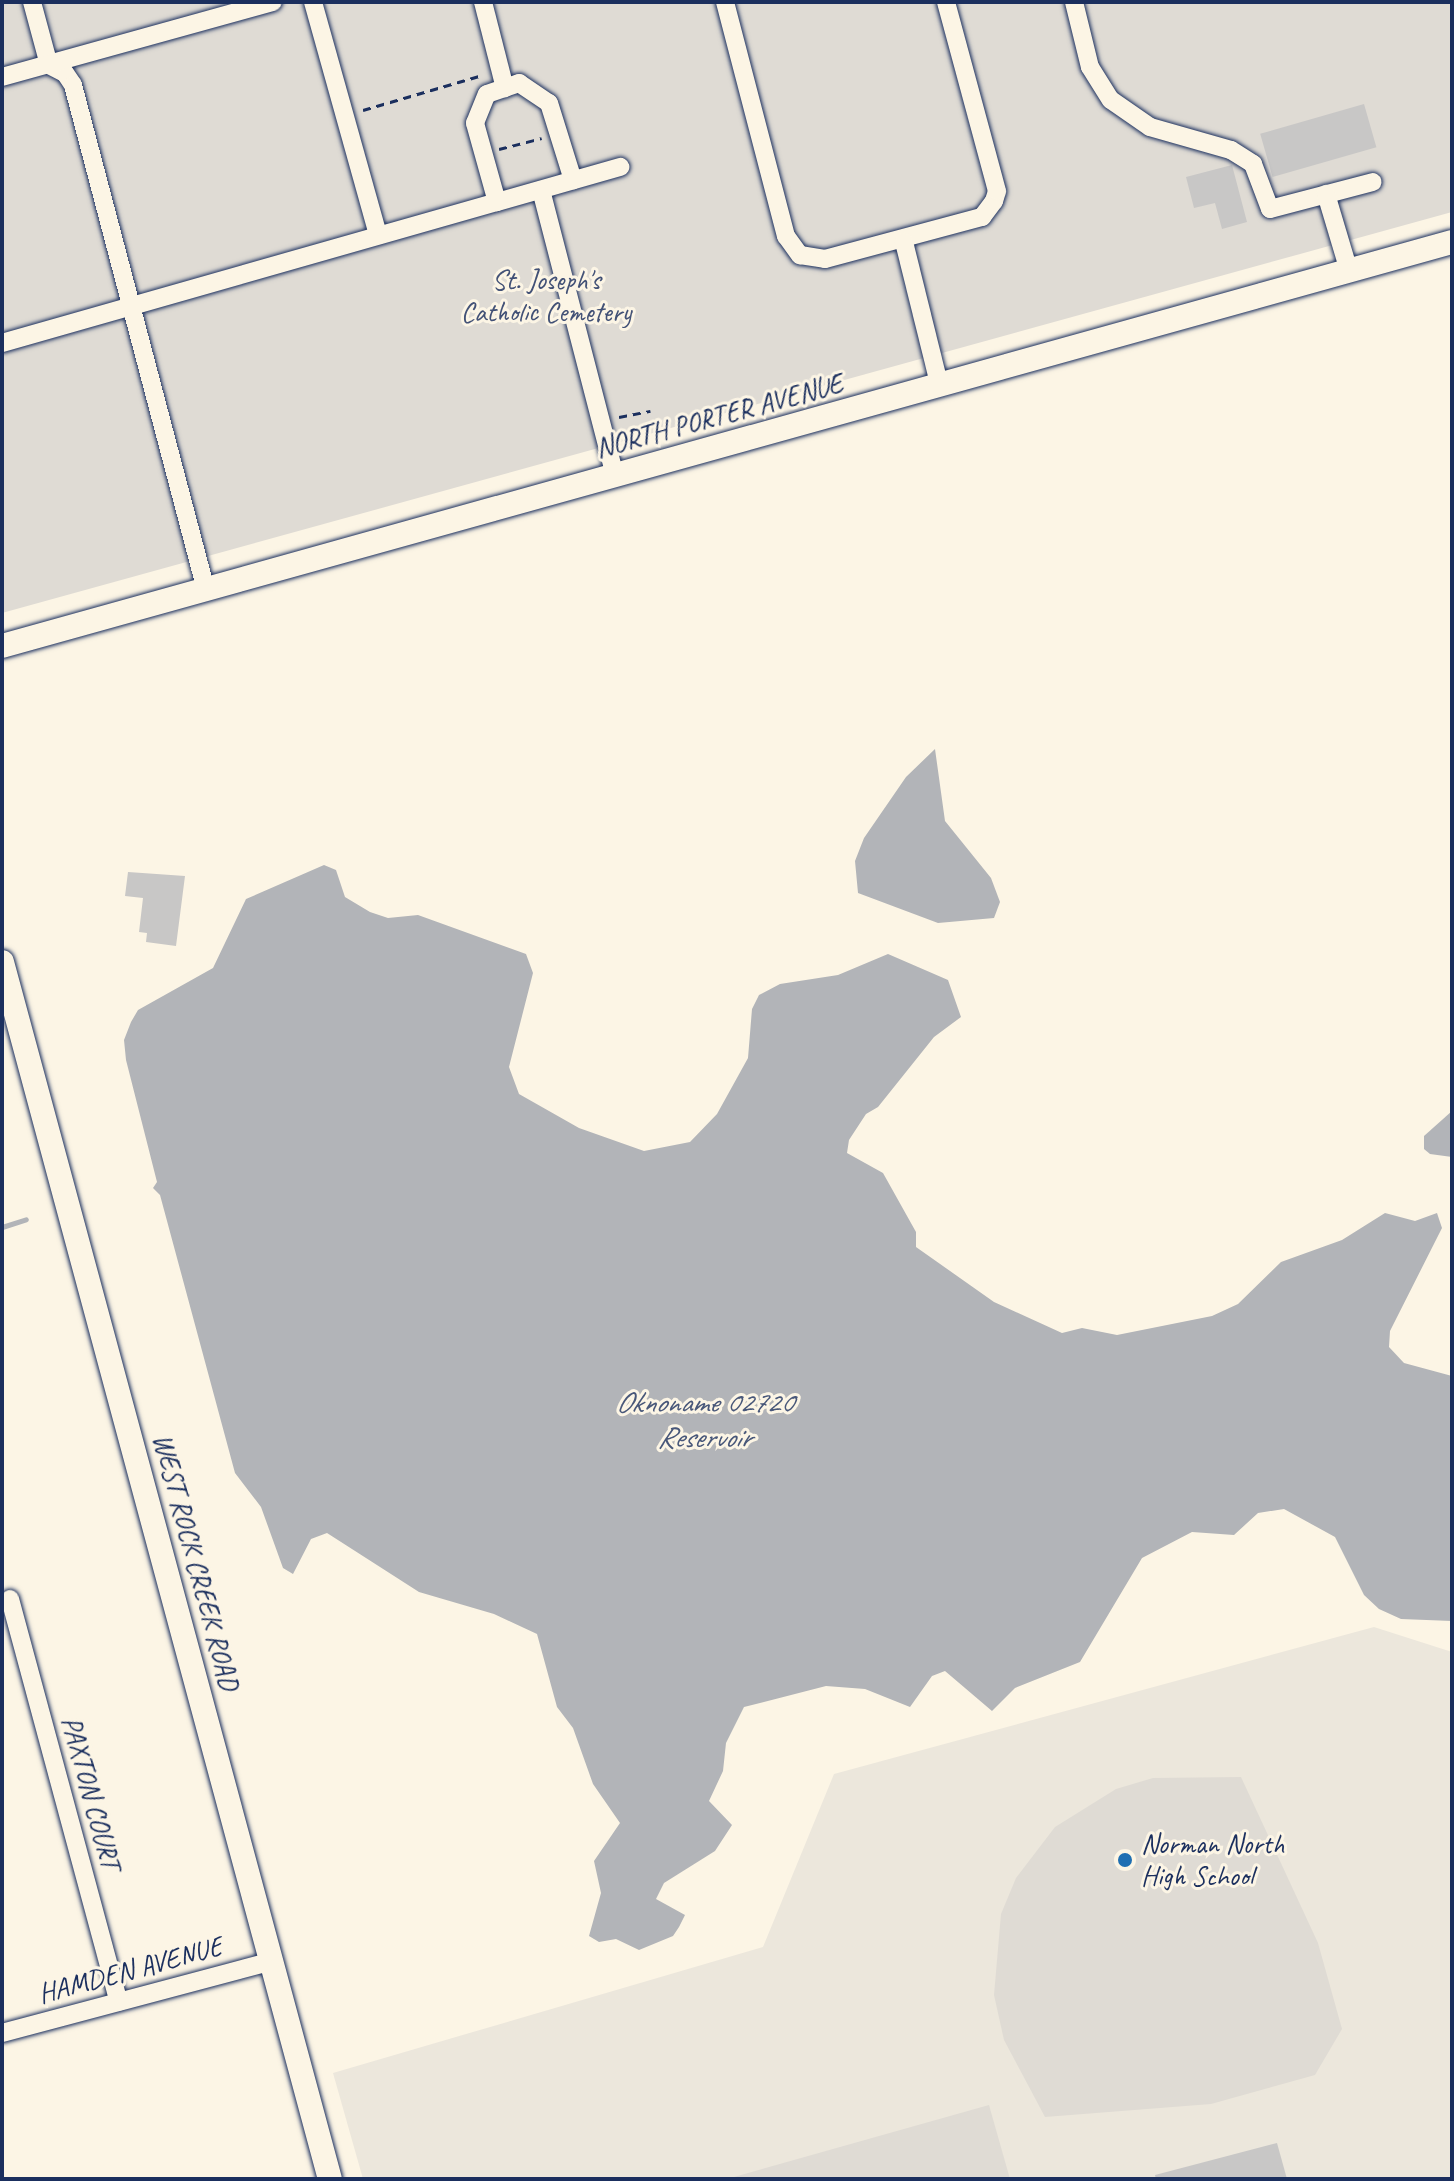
<!DOCTYPE html>
<style>
body{margin:0}
#map{position:relative;width:1454px;height:2181px;overflow:hidden;background:#fcf5e5;font-family:Caveat,sans-serif}
div>[style]{position:absolute}
[style*='--x']{left:calc(var(--x)*1px);top:calc(var(--y)*1px);width:calc(var(--w)*1px);rotate:calc(var(--a)*1deg)}
.built>*{inset:0;background:#ece7dc}
.green>*{inset:0;background:#dfdbd4}
.water>*{inset:0;background:#b2b4b8}
.stream>*{height:5px;margin:-2.5px;padding:0 2.5px;transform-origin:2.5px;border-radius:2.5px;background:#b2b4b8}
.building>*{inset:0;background:#c8c7c6;transform-origin:0 0}
.path>*{height:3px;margin-top:-1.5px;transform-origin:0;background:repeating-linear-gradient(90deg,#1b2f5e 0 8px,transparent 0 14px)}
.roads{filter:drop-shadow(0 0 2px #1b2f5e) drop-shadow(0 0 2px #1b2f5e)}
.minor>*{height:18px;margin:-9px;padding:0 9px;transform-origin:9px;border-radius:9px;background:#fcf5e5}
.major>*{height:24px;margin:-12px;padding:0 12px;transform-origin:12px;border-radius:12px;background:#fcf5e5}
.dots>*{width:22px;height:22px;translate:-50% -50%;box-sizing:border-box;border:4px solid #fcf5e5;border-radius:50%}
span{translate:-50% -50%;white-space:nowrap;text-align:center;line-height:1.15;-webkit-text-stroke:6px #fcf5e5;paint-order:stroke}
.park-label{font-size:28px;color:#425176}
.street-label{font-size:28px;color:#1b2f5e}
.poi-label{font-size:28px;color:#1b2f5e}
.left{translate:0 -50%;text-align:left}
.water-label{font-size:30px;color:#485779;font-style:italic}
.frame{position:absolute;inset:0;border:4px solid #1b2f5e;pointer-events:none}
</style>
<div id="map">
<div class="built">
<i style="clip-path:polygon(1374px 1627px,1452px 1652px,1452px 2179px,363px 2179px,333px 2073px,763px 1947px,834px 1774px)"></i>
</div>
<div class="green">
<i style="clip-path:polygon(2px 2px,1452px 2px,1452px 212px,2px 613px)"></i>
<i style="clip-path:polygon(1241px 1777px,1318px 1943px,1342px 2029px,1315px 2075px,1211px 2104px,1045px 2117px,1004px 2040px,994px 1995px,1001px 1914px,1016px 1878px,1055px 1827px,1116px 1789px,1153px 1778px)"></i>
<i style="clip-path:polygon(989px 2105px,1010px 2179px,727px 2179px)"></i>
</div>
<div class="water">
<i style="clip-path:polygon(935px 749px,945px 821px,991px 878px,1000px 902px,994px 918px,938px 923px,858px 893px,855px 861px,864px 838px,906px 777px)"></i>
<i style="clip-path:polygon(324px 865px,336px 870px,345px 897px,370px 912px,388px 918px,418px 915px,526px 954px,533px 973px,509px 1067px,519px 1094px,579px 1128px,644px 1151px,690px 1142px,717px 1114px,748px 1058px,752px 1009px,759px 995px,780px 984px,838px 975px,888px 954px,948px 980px,961px 1017px,934px 1037px,878px 1107px,866px 1114px,849px 1140px,847px 1153px,883px 1173px,916px 1232px,916px 1247px,994px 1302px,1062px 1333px,1082px 1328px,1117px 1335px,1212px 1316px,1238px 1304px,1281px 1262px,1342px 1240px,1385px 1213px,1415px 1221px,1437px 1213px,1442px 1228px,1390px 1331px,1389px 1347px,1404px 1363px,1452px 1376px,1452px 1621px,1401px 1619px,1379px 1609px,1364px 1595px,1335px 1537px,1284px 1509px,1258px 1513px,1234px 1535px,1192px 1532px,1142px 1558px,1080px 1662px,1015px 1688px,992px 1711px,945px 1671px,932px 1676px,910px 1707px,865px 1689px,826px 1686px,744px 1707px,726px 1743px,723px 1771px,709px 1801px,732px 1825px,715px 1851px,664px 1883px,656px 1899px,685px 1915px,679px 1927px,673px 1936px,639px 1950px,616px 1939px,599px 1942px,589px 1936px,601px 1893px,594px 1861px,620px 1823px,593px 1784px,573px 1728px,557px 1707px,537px 1634px,494px 1614px,419px 1592px,327px 1533px,311px 1539px,293px 1574px,283px 1568px,261px 1507px,235px 1473px,160px 1195px,153px 1188px,157px 1182px,126px 1060px,124px 1040px,131px 1022px,138px 1010px,213px 968px,246px 899px)"></i>
<i style="clip-path:polygon(1452px 1111px,1452px 1157px,1430px 1154px,1424px 1149px,1424px 1136px)"></i>
</div>
<div class="stream">
<i style="--x:2;--y:1227;--w:25;--a:-18"></i>
</div>
<div class="building">
<i style="left:1364px;top:104px;width:45px;height:108px;rotate:74deg"></i>
<i style="clip-path:polygon(1232px 165px,1247px 222px,1222px 229px,1215px 203px,1194px 208px,1186px 177px)"></i>
<i style="clip-path:polygon(128px 872px,185px 876px,176px 946px,146px 942px,147px 933px,139px 932px,143px 898px,125px 896px)"></i>
<i style="clip-path:polygon(1277px 2143px,1287px 2179px,1156px 2179px,1155px 2175px)"></i>
</div>
<div class="path">
<i style="--x:363;--y:110;--w:121;--a:-16.3"></i>
<i style="--x:499;--y:149;--w:44;--a:-14.3"></i>
<i style="--x:619;--y:417;--w:32;--a:-11"></i>
</div>
<div class="roads">
<div class="minor">
<i style="--x:32;--y:2;--w:65;--a:74.9"></i>
<i style="--x:49;--y:65;--w:18;--a:27"></i>
<i style="--x:65;--y:73;--w:14;--a:56"></i>
<i style="--x:73;--y:85;--w:522;--a:75.25"></i>
<i style="--x:313;--y:2;--w:242;--a:74.4"></i>
<i style="--x:483;--y:2;--w:89;--a:75.7"></i>
<i style="--x:725;--y:2;--w:242;--a:75.4"></i>
<i style="--x:786;--y:236;--w:24;--a:54"></i>
<i style="--x:800;--y:255;--w:25;--a:9"></i>
<i style="--x:825;--y:259;--w:163;--a:-15"></i>
<i style="--x:982;--y:217;--w:20;--a:-53"></i>
<i style="--x:994;--y:201;--w:10;--a:-73"></i>
<i style="--x:997;--y:191;--w:196;--a:-105.1"></i>
<i style="--x:1074;--y:2;--w:67;--a:76.2"></i>
<i style="--x:1090;--y:67;--w:39;--a:58"></i>
<i style="--x:1111;--y:100;--w:47;--a:34.7"></i>
<i style="--x:1150;--y:127;--w:84;--a:15.9"></i>
<i style="--x:1231;--y:150;--w:26;--a:32"></i>
<i style="--x:1253;--y:164;--w:48;--a:69.3"></i>
<i style="--x:1270;--y:209;--w:106;--a:-14.7"></i>
<i style="--x:2;--y:77;--w:281;--a:-15.5"></i>
<i style="--x:541;--y:190;--w:295;--a:75.5"></i>
<i style="--x:1326;--y:194;--w:80;--a:73.4"></i>
<i style="--x:497;--y:202;--w:82;--a:-105.6"></i>
<i style="--x:475;--y:123;--w:31;--a:-68"></i>
<i style="--x:487;--y:94;--w:34;--a:-19"></i>
<i style="--x:519;--y:83;--w:36;--a:34"></i>
<i style="--x:549;--y:103;--w:81;--a:72.7"></i>
<i style="--x:904;--y:242;--w:149;--a:76.1"></i>
<i style="--x:2;--y:343;--w:643;--a:-15.9"></i>
<i style="--x:10;--y:1599;--w:417;--a:74.9"></i>
<i style="--x:2;--y:2033;--w:279;--a:-14.9"></i>
</div>
<div class="major">
<i style="--x:2;--y:646;--w:1505;--a:-15.57"></i>
<i style="--x:2;--y:962;--w:1260;--a:74.92"></i>
</div>
</div>
<div class="dots">
<i style="left:1125px;top:1860px;background:#1f6fb2"></i>
</div>
<div class="park-label">
<span style="left:546px;top:296px">St. Joseph's<br>Catholic Cemetery</span>
</div>
<div class="street-label">
<span style="left:719px;top:416px;rotate:-15deg">NORTH PORTER AVENUE</span>
<span style="left:196px;top:1562px;rotate:75deg">WEST ROCK CREEK ROAD</span>
<span style="left:91px;top:1793px;rotate:75deg">PAXTON COURT</span>
<span style="left:130px;top:1970px;rotate:-15deg">HAMDEN AVENUE</span>
</div>
<div class="poi-label">
<span class="left" style="left:1141px;top:1860px">Norman North<br>High School</span>
</div>
<div class="water-label">
<span style="left:704px;top:1419px">Oknoname 02720<br>Reservoir</span>
</div>
<div class="frame"></div>
</div>
